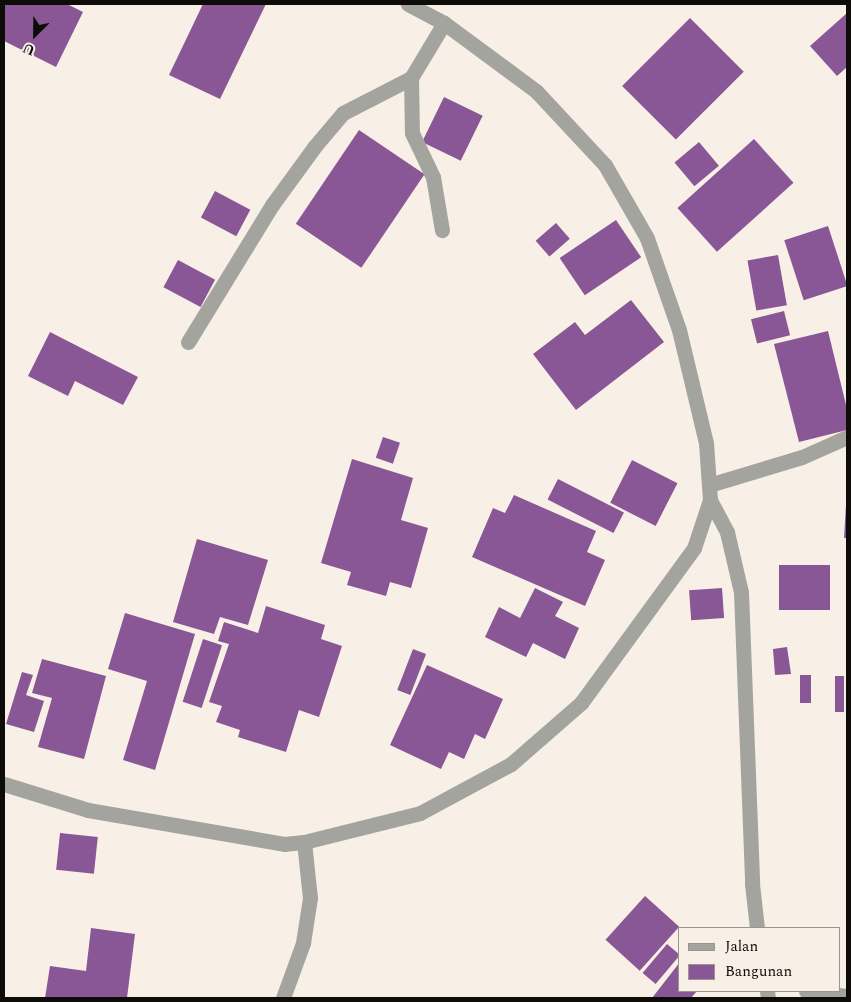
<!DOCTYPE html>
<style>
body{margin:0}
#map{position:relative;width:851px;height:1002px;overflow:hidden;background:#f8f0e6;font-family:Spectral,serif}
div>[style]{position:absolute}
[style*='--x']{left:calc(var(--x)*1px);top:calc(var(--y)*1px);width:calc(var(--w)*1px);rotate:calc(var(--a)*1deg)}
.building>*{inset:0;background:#895696;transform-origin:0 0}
.service>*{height:15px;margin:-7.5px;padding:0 7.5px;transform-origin:7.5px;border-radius:7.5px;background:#a4a49f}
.minor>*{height:15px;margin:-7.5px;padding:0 7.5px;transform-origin:7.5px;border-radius:7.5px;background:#a4a49f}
span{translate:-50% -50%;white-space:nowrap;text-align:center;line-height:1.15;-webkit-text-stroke:4.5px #f8f0e6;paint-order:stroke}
.frame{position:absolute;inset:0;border:5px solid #0e0c08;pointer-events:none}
.legend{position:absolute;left:678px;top:927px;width:162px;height:65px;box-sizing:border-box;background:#f8f0e6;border:1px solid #9a958d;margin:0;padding:6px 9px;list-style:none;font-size:15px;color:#0e0c08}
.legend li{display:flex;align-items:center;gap:10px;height:25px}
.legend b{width:25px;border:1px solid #9a958d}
.north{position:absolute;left:10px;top:10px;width:50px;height:50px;-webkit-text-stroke:4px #f8f0e6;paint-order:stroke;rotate:203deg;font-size:14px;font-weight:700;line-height:20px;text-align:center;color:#0e0c08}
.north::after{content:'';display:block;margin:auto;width:18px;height:22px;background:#0e0c08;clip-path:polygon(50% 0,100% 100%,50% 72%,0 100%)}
</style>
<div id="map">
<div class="building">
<i style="clip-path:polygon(4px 4px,67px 4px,83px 12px,56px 67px,4px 41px)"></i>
<i style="clip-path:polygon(203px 4px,266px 4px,220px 99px,169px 75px)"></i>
<i style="clip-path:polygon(847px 13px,847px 67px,837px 76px,810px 46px)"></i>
<i style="left:690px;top:18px;width:76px;height:96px;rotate:45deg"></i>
<i style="left:444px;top:97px;width:43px;height:50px;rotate:26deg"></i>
<i style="left:359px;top:130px;width:79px;height:113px;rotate:34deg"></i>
<i style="left:754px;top:139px;width:59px;height:103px;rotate:48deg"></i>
<i style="left:699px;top:142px;width:31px;height:32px;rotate:50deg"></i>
<i style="left:215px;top:191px;width:40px;height:30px;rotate:28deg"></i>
<i style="left:616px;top:220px;width:45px;height:68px;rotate:56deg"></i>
<i style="left:556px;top:223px;width:21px;height:27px;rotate:49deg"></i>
<i style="left:828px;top:226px;width:63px;height:46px;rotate:72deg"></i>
<i style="left:778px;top:255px;width:51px;height:31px;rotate:80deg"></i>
<i style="left:178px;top:260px;width:42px;height:31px;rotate:28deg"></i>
<i style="clip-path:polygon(631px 300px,664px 342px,576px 410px,533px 354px,575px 322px,585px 335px)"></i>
<i style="left:784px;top:311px;width:25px;height:34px;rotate:76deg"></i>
<i style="clip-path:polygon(828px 331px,847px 409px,847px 430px,799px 442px,774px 344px)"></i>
<i style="clip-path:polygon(50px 332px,138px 377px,123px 405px,75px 381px,68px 396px,28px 376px)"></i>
<i style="left:383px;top:437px;width:18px;height:22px;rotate:19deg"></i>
<i style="clip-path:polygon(352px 459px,413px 478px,401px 520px,428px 528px,411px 588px,390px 582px,386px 596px,347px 585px,351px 572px,321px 563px)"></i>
<i style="left:632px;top:460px;width:51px;height:48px;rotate:27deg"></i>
<i style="left:558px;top:479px;width:74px;height:23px;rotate:27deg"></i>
<i style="clip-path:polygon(514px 495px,596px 531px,587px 552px,605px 560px,585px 606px,472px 557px,493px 508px,505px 513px)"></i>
<i style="clip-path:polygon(846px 505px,847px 505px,847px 538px,844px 538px)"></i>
<i style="clip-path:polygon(197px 539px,268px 560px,248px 625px,220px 617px,214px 634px,173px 622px)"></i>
<i style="left:779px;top:565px;width:51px;height:45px"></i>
<i style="clip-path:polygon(535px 588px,563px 602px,555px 616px,579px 628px,565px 659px,533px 643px,526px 657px,485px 637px,499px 607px,520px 618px)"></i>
<i style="left:722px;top:588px;width:30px;height:33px;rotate:86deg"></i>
<i style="clip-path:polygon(266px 606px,325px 625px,321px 639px,342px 646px,319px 717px,299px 710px,286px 752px,238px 737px,240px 730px,216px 722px,222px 706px,209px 702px,229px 644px,218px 641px,224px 622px,258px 633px)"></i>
<i style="clip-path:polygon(125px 613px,195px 634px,155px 770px,123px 760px,147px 681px,108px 669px)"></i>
<i style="left:203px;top:639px;width:20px;height:66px;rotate:18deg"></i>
<i style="clip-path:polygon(787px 647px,791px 674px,775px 675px,773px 649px)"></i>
<i style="left:413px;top:649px;width:14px;height:44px;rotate:21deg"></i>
<i style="clip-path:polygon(42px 659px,106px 676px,84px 759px,38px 747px,52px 698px,32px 693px)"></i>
<i style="clip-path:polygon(427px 665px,503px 699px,485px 739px,475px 734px,464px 759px,449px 752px,441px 769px,390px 745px)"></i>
<i style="clip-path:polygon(22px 672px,33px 675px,26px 695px,44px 701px,34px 732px,6px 724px)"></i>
<i style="left:800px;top:675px;width:11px;height:28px"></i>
<i style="left:835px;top:676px;width:9px;height:36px"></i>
<i style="left:60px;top:833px;width:38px;height:37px;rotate:6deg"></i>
<i style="left:645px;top:896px;width:46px;height:59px;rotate:42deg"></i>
<i style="clip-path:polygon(91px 928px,135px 934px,127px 998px,45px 998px,50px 966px,86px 971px)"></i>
<i style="left:667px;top:944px;width:17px;height:38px;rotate:40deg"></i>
<i style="clip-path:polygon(680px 962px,680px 991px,697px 991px,691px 998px,652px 998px)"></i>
</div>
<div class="service">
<i style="--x:411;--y:78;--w:55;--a:89"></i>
<i style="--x:412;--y:133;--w:49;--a:64.5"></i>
<i style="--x:433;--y:177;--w:54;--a:80.4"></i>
<i style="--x:188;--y:342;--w:161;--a:-58.5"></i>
<i style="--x:272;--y:205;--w:73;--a:-53.9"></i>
<i style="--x:315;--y:146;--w:43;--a:-49.7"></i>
<i style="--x:343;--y:113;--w:76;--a:-27.2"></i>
<i style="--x:411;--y:78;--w:64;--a:-59"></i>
</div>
<div class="minor">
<i style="--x:709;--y:485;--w:97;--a:-16.8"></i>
<i style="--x:802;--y:457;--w:49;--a:-24"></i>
<i style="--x:710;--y:500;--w:36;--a:62"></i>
<i style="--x:727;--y:532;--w:62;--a:76.9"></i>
<i style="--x:741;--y:592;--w:292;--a:87.8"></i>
<i style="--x:752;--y:884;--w:44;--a:83.5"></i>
<i style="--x:4;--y:784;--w:88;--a:17.2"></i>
<i style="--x:88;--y:810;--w:199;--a:9.8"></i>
<i style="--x:284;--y:844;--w:20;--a:-6"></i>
<i style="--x:304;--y:842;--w:120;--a:-14"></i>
<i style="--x:420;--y:813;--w:103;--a:-28.3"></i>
<i style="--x:511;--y:764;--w:93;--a:-41.1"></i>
<i style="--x:581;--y:703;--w:192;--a:-53.9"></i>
<i style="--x:694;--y:548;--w:51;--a:-71.6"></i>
<i style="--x:710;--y:500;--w:57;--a:-94"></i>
<i style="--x:706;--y:443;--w:116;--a:-103.4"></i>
<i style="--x:679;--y:330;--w:97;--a:-109.2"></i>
<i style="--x:647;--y:238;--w:84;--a:-119.9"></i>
<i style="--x:605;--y:165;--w:101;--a:-133"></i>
<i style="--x:536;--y:91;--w:114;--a:-143.5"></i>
<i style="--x:444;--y:23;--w:41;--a:-152.2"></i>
<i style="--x:767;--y:991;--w:7;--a:82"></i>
<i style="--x:806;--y:991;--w:41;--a:7"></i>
<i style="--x:283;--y:998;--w:59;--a:-70"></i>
<i style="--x:303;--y:943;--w:46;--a:-81.2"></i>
<i style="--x:310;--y:898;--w:56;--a:-96.1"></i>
</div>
<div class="frame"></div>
<ul class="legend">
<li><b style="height:6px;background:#a4a49f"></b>Jalan</li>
<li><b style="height:14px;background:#895696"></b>Bangunan</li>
</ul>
<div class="north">U</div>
</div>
